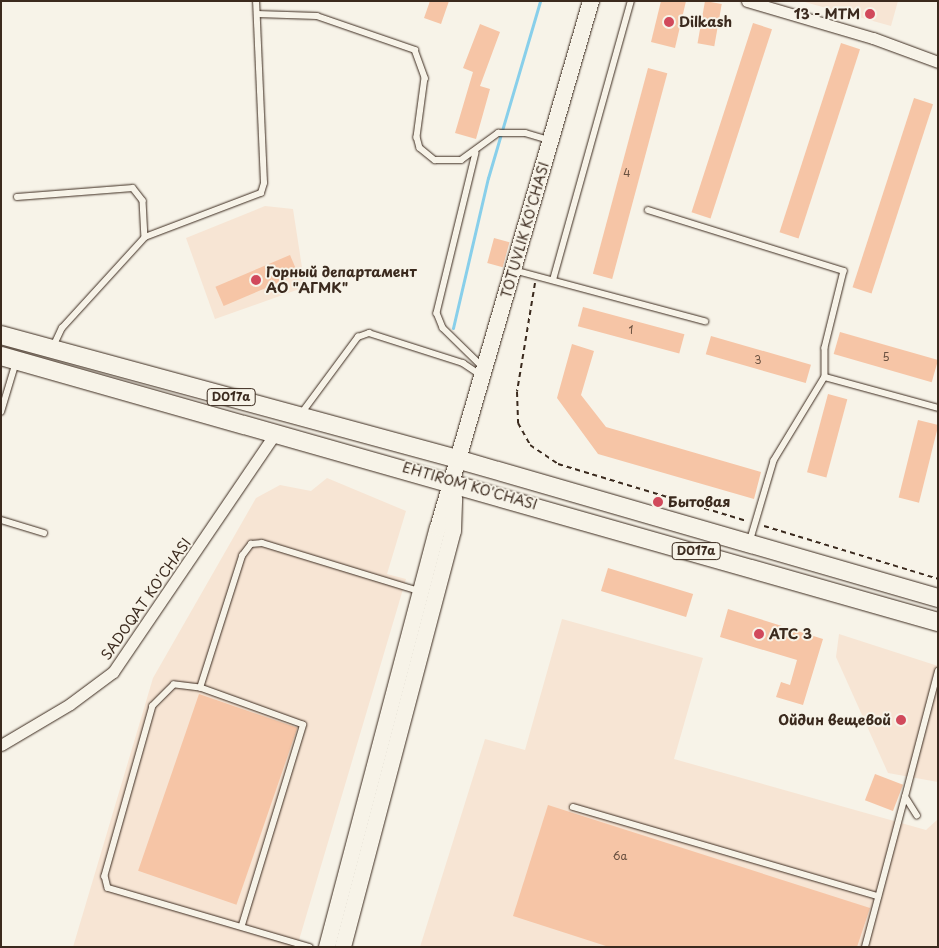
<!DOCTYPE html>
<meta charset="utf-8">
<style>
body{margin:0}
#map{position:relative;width:939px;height:948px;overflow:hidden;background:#f7f3e8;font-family:"Playpen Sans",sans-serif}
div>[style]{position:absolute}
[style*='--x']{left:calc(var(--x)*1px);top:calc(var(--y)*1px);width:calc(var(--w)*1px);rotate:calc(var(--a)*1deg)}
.built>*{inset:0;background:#f7e5d4}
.stream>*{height:3px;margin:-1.5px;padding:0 1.5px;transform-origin:1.5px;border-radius:1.5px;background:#88cfea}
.building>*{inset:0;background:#f6c5a6;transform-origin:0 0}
.path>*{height:2px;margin-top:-1px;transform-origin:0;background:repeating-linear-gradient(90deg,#3b2a1e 0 5px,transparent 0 9px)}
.roads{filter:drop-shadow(0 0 1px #3b2a1e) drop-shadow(0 0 1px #3b2a1e)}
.service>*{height:5.5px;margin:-2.75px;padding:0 2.75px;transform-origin:2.75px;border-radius:2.75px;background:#f7f3e8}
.minor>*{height:11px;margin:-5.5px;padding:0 5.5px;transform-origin:5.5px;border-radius:5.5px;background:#f7f3e8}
.secondary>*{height:16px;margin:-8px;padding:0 8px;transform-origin:8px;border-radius:8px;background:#f7f3e8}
.primary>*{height:18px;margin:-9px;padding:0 9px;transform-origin:9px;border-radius:9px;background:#f7f3e8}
.dots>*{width:14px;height:14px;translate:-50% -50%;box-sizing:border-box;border:2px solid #f7f3e8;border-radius:50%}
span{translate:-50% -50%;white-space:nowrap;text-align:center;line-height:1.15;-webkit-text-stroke:4px #f7f3e8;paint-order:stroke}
.number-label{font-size:11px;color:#6a5140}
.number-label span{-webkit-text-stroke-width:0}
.shield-label span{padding:1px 4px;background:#f7f3e8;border:1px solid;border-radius:4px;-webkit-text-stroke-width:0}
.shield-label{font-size:12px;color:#3b2a1e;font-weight:700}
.poi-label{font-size:14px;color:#3b2a1e;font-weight:700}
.right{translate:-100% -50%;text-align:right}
.left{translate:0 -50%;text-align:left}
.street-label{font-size:14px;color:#3b2a1e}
.frame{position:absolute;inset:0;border:2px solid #3b2a1e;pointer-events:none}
</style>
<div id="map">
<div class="built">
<i style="clip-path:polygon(801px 1px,898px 1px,891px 26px)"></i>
<i style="clip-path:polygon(265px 206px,293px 209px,305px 287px,215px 319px,186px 238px)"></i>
<i style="clip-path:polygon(327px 478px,406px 511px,387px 574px,406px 579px,297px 947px,73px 947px,153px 678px,256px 498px,280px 485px,311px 491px)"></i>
<i style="clip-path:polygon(562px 619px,703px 658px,674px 759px,926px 830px,938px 819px,938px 947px,420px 947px,485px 739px,525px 750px)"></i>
<i style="clip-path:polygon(839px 634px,938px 666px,938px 782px,888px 773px,836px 657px)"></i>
</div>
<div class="stream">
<i style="--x:453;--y:328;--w:154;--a:-76.9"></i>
<i style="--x:488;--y:178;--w:184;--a:-73.6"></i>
</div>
<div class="building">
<i style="clip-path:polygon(430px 1px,449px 1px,441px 24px,424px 18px)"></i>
<i style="clip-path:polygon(661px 1px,686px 1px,675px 48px,651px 42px)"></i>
<i style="left:705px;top:1px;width:17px;height:43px;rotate:10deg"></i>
<i style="left:753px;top:23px;width:20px;height:199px;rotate:18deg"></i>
<i style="clip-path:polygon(480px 24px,500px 32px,480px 86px,490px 89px,476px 139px,455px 133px,473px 72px,463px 68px)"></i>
<i style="left:841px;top:43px;width:20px;height:199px;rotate:18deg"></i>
<i style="left:648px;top:68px;width:20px;height:213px;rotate:15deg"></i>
<i style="left:914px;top:98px;width:20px;height:199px;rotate:18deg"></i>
<i style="left:494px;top:238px;width:16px;height:26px;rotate:15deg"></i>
<i style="left:290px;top:255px;width:21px;height:81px;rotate:67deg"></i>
<i style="left:583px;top:307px;width:105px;height:20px;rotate:15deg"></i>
<i style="left:840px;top:332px;width:102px;height:23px;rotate:16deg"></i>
<i style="left:711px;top:336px;width:104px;height:19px;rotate:16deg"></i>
<i style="clip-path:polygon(572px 344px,594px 351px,581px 395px,606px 427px,761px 472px,754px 499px,598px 454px,557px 398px)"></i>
<i style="left:828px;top:394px;width:20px;height:81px;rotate:15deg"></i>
<i style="left:918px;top:420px;width:21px;height:80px;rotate:14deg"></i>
<i style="left:608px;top:568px;width:89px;height:24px;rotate:17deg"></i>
<i style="clip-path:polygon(728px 609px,823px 639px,803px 705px,776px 697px,781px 682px,790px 685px,797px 660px,720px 637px)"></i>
<i style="left:199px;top:694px;width:104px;height:187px;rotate:19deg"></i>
<i style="left:875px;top:774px;width:30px;height:28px;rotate:21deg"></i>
<i style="clip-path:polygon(548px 805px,870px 908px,857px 947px,609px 947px,513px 916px)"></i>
</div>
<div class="path">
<i style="--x:535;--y:283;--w:110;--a:99.4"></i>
<i style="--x:517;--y:392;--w:31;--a:88"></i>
<i style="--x:518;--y:423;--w:25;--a:61"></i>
<i style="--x:530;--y:445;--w:34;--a:34"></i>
<i style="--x:558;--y:464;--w:197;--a:16.8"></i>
<i style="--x:764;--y:526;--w:182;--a:16.9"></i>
</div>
<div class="roads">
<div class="service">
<i style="--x:257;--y:14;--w:60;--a:1.9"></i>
<i style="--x:317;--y:16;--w:104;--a:19.1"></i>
<i style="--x:415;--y:50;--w:30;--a:70"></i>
<i style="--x:425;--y:78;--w:60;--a:97.7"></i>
<i style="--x:417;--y:137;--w:11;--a:75"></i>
<i style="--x:420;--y:148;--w:19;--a:39"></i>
<i style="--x:435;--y:160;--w:26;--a:0"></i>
<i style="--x:461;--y:160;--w:46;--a:-36.1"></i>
<i style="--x:498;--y:133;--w:27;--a:0"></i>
<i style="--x:525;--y:133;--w:25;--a:16"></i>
<i style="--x:476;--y:153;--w:165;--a:103.7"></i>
<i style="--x:437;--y:313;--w:16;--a:68"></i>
<i style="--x:443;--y:328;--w:54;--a:44.3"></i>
<i style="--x:17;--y:197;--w:116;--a:-4.4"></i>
<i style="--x:133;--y:188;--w:16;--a:52"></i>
<i style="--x:143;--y:201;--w:36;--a:87"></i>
<i style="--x:648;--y:210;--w:205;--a:17.3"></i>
<i style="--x:844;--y:271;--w:79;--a:103.9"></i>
<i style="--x:825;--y:348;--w:29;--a:90"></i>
<i style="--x:825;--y:377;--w:98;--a:121.3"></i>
<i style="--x:774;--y:461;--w:84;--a:106.5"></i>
<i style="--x:514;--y:270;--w:198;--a:15"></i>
<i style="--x:553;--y:280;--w:290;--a:-74.4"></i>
<i style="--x:53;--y:347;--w:21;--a:-65"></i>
<i style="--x:62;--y:328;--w:123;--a:-47.6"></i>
<i style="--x:145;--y:237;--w:124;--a:-20.8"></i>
<i style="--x:261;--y:193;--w:10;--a:-73"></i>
<i style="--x:264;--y:183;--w:182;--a:-92.5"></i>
<i style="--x:825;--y:377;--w:117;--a:15.3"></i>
<i style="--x:1;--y:412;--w:52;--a:-73.3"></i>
<i style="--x:301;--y:414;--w:96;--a:-53.5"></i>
<i style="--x:358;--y:337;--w:12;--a:-20"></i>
<i style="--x:369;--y:333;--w:99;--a:17.7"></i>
<i style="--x:463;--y:363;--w:22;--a:34"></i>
<i style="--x:1;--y:520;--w:45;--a:16.8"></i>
<i style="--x:200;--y:688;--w:139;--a:-72.3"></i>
<i style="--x:242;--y:556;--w:15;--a:-53"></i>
<i style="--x:251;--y:544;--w:11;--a:-5"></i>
<i style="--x:262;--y:543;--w:164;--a:17"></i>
<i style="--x:573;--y:807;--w:318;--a:16.3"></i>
<i style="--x:917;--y:816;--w:22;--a:-122"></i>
<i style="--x:905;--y:797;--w:130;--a:-75.3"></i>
<i style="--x:242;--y:925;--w:209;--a:-73"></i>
<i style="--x:303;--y:725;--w:109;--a:-160.2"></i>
<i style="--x:200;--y:688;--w:26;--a:-173"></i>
<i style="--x:174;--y:685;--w:30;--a:135"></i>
<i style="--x:153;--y:706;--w:177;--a:105.8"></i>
<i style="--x:105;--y:876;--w:12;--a:76"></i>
<i style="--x:108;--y:888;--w:210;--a:16.3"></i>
<i style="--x:865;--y:947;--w:155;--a:-75.1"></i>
</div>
<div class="minor">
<i style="--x:747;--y:1;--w:131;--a:16.4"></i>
<i style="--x:873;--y:38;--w:69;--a:20.3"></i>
<i style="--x:1;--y:745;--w:80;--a:-30.7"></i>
<i style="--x:70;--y:704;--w:54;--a:-36.7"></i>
<i style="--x:113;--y:672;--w:290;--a:-55.8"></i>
</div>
<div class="secondary">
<i style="--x:327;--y:947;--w:433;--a:-75.2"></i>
<i style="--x:438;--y:528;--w:549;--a:-73.81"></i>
<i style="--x:343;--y:947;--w:430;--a:-75.2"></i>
<i style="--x:453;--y:531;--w:33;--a:-88"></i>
</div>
<div class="primary">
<i style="--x:1;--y:335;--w:476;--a:15.2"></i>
<i style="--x:460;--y:460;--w:498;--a:16.1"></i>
<i style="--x:1;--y:356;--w:974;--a:15.85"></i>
</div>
</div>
<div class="dots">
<i style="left:870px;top:14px;background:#d1495b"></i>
<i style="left:669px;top:22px;background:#d1495b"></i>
<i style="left:256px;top:280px;background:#d1495b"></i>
<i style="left:658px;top:502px;background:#d1495b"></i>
<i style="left:759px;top:634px;background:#d1495b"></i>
<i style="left:901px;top:720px;background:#d1495b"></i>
</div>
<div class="number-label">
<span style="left:627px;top:173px">4</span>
<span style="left:631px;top:330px">1</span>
<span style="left:886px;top:357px">5</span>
<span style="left:758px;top:360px">3</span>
<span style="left:620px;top:856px">6а</span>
</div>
<div class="shield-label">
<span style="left:231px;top:397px">D017a</span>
<span style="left:696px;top:551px">D017a</span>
</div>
<div class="poi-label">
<span class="right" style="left:860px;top:14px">13 - MTM</span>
<span class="left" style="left:679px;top:22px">Dilkash</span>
<span class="left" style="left:266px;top:280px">Горный департамент<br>АО "АГМК"</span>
<span class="left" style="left:668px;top:502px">Бытовая</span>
<span class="left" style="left:769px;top:634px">АТС 3</span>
<span class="right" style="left:891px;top:720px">Ойдин вещевой</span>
</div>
<div class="street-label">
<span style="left:525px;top:230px;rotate:-74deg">TOTUVLIK KO'CHASI</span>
<span style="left:470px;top:486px;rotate:16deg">EHTIROM KO'CHASI</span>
<span style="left:146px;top:599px;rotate:-55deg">SADOQAT KO'CHASI</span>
</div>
<div class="frame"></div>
</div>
